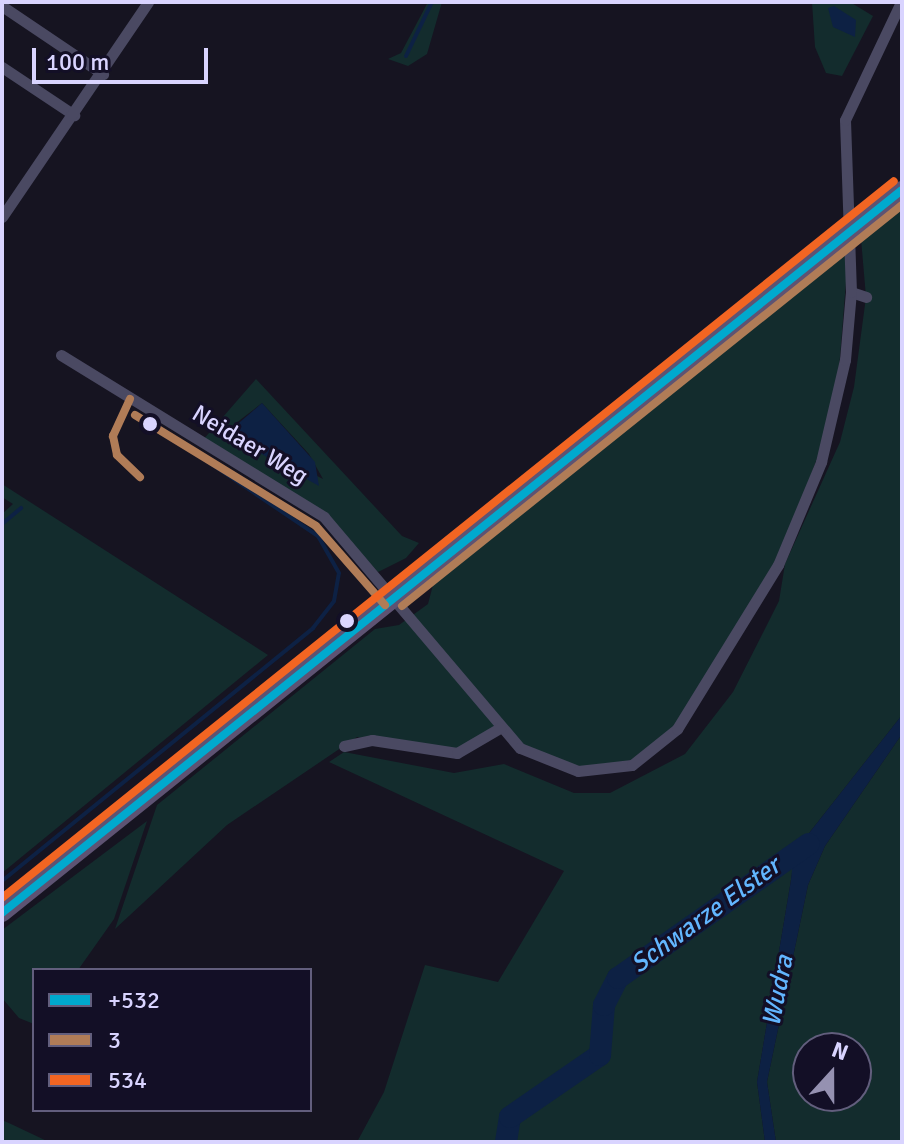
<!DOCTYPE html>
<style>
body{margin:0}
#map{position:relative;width:904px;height:1144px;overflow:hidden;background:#161421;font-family:Signika,sans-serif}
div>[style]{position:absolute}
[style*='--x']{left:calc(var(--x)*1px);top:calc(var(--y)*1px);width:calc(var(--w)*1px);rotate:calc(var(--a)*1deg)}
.green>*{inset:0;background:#132c2d}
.water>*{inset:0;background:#0d2144}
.stream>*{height:4px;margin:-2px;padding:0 2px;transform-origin:2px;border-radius:2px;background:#0d2144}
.river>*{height:22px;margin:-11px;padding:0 11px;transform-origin:11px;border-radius:11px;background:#0d2144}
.street>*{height:11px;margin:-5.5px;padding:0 5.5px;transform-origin:5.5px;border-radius:5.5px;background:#4a4962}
.primary>*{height:18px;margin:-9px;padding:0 9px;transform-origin:9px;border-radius:9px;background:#5e5373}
.primary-bridge>*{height:18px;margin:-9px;padding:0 9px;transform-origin:9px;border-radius:9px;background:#5e5373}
.bus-1>*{height:8px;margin:-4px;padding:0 4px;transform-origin:4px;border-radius:4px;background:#00a9ce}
.bus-2>*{height:8px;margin:-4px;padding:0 4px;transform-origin:4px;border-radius:4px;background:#b07c57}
.bus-3>*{height:8px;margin:-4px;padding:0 4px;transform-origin:4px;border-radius:4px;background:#f26522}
.dots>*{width:22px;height:22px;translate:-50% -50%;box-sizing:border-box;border:4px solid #130f26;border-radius:50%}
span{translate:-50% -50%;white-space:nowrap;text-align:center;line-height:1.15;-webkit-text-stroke:6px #130f26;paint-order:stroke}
.street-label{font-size:24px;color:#d9d4ff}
.water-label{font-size:26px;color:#62b6ff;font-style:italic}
.frame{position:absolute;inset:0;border:4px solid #d9d4ff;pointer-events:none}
.legend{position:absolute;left:32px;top:968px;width:280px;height:144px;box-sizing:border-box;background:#130f26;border:2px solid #625e7d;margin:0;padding:10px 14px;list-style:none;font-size:24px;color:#d9d4ff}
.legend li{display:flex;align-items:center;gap:16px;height:40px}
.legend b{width:40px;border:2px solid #625e7d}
.north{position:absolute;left:792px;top:1032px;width:80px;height:80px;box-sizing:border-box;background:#130f26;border:2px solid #625e7d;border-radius:50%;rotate:21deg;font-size:22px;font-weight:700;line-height:32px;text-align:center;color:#d9d4ff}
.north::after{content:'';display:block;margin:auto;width:28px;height:36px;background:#9591b1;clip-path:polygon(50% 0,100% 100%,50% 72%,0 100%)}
.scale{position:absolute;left:32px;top:48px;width:176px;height:36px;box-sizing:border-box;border:4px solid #d9d4ff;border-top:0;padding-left:10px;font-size:24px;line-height:28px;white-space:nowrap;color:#d9d4ff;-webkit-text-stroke:6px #130f26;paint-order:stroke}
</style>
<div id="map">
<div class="green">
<i style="clip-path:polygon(428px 2px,442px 2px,427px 54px,408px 66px,388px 59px,401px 53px)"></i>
<i style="clip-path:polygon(812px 2px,850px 2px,873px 16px,842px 76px,826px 73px,815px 47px)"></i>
<i style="clip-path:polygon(902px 193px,902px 715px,806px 837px,783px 853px,794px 858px,791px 880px,757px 1082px,765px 1142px,357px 1142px,384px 1092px,425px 965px,498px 982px,564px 871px,329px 762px,344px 752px,454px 773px,504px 764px,574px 793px,610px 793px,685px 754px,733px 692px,779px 601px,785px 564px,840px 442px,854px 387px,866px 297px,860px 227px)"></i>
<i style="clip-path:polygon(849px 244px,836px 407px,778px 564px,677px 729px,653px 751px,608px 770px,544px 761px,500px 727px,450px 755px,357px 737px,227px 825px,115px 929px,157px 805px,375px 629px,399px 625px,428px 604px,433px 585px,481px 540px)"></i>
<i style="clip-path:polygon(evenodd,256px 379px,402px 536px,419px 543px,406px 558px,378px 572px,325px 514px,202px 441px,256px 379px,262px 403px,309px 454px,323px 479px,227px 430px,262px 403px)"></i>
<i style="clip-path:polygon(2px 484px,268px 655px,2px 873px,2px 514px,13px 504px,2px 497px)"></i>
<i style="clip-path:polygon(evenodd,902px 734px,902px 1142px,776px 1142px,767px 1082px,808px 885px,825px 846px,902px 734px,808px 1048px,856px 1048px,856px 1096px,808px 1096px,808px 1048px)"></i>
<i style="clip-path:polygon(147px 821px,114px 919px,78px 970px,34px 970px,34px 1024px,19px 1018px,2px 998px,2px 930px)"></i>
<i style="clip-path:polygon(2px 1120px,11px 1124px,49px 1142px,2px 1142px)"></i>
</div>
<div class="water">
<i style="clip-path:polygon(834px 6px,856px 20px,855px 37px,833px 27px,828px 8px)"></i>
<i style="clip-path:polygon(262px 403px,315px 462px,319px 486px,226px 434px)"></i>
<i style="clip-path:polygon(902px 715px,902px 734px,825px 846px,808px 885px,767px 1082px,776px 1142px,765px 1142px,757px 1082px,791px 880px,793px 859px,785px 861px,783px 853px,806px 837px)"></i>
</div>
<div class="stream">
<i style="--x:406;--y:56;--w:60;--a:-64.3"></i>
<i style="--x:2;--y:524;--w:25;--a:-40"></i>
<i style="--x:2;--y:881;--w:401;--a:-39.1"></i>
<i style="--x:313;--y:628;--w:34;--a:-52"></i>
<i style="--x:334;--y:601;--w:28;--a:-80"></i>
<i style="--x:339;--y:573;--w:43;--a:-119.6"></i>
<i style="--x:318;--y:536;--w:145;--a:-146"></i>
</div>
<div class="river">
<i style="--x:506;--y:1142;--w:25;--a:-81"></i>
<i style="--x:510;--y:1117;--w:109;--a:-34.6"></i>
<i style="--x:600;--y:1055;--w:50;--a:-85.4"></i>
<i style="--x:604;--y:1005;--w:30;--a:-63"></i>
<i style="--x:618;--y:978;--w:233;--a:-35.1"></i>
</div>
<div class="street">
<i style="--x:2;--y:6;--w:122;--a:34"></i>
<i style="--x:2;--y:67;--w:87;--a:33.7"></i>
<i style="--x:2;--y:217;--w:260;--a:-55.8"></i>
<i style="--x:851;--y:292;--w:16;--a:18"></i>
<i style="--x:61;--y:355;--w:309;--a:31.6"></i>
<i style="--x:324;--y:517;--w:303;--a:49.7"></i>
<i style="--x:520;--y:748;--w:62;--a:21.6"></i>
<i style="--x:578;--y:771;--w:54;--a:-6.3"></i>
<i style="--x:632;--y:765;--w:58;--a:-38.7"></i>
<i style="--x:677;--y:729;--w:193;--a:-58.4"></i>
<i style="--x:778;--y:565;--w:112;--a:-67.3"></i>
<i style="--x:821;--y:462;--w:105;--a:-76.8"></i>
<i style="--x:845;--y:360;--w:68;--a:-85"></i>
<i style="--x:851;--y:292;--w:172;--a:-92"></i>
<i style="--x:845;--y:120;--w:131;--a:-64.6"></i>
<i style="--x:344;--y:746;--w:29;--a:-12"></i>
<i style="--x:372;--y:740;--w:86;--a:8.7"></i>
<i style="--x:457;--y:753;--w:50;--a:-30.2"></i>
</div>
<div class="primary">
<i style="--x:866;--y:219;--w:46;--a:-38.9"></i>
<i style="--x:2;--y:913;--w:1075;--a:-38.77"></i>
</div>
<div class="primary-bridge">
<i style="--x:840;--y:240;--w:33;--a:-39"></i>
</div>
<div class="bus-1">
<i style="--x:2;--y:913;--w:1154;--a:-38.78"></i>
</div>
<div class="bus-2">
<i style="--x:130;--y:399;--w:41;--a:114.7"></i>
<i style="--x:113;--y:436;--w:19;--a:78"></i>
<i style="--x:117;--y:455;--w:32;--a:44"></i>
<i style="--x:135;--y:415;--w:212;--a:31.5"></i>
<i style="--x:316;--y:526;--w:105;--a:48.9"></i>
<i style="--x:402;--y:606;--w:641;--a:-38.73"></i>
</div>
<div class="bus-3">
<i style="--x:2;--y:898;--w:1144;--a:-38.79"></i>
</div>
<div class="dots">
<i style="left:150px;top:424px;background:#d9d4ff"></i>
<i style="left:347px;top:621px;background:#d9d4ff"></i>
</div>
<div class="street-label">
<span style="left:250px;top:445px;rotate:31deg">Neidaer Weg</span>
</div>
<div class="water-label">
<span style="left:706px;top:916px;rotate:-36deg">Schwarze Elster</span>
<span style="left:779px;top:991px;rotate:-79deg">Wudra</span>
</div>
<div class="frame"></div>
<ul class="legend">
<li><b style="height:10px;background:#00a9ce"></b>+532</li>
<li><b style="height:10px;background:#b07c57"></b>3</li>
<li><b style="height:10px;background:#f26522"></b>534</li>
</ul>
<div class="north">N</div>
<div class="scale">100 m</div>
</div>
